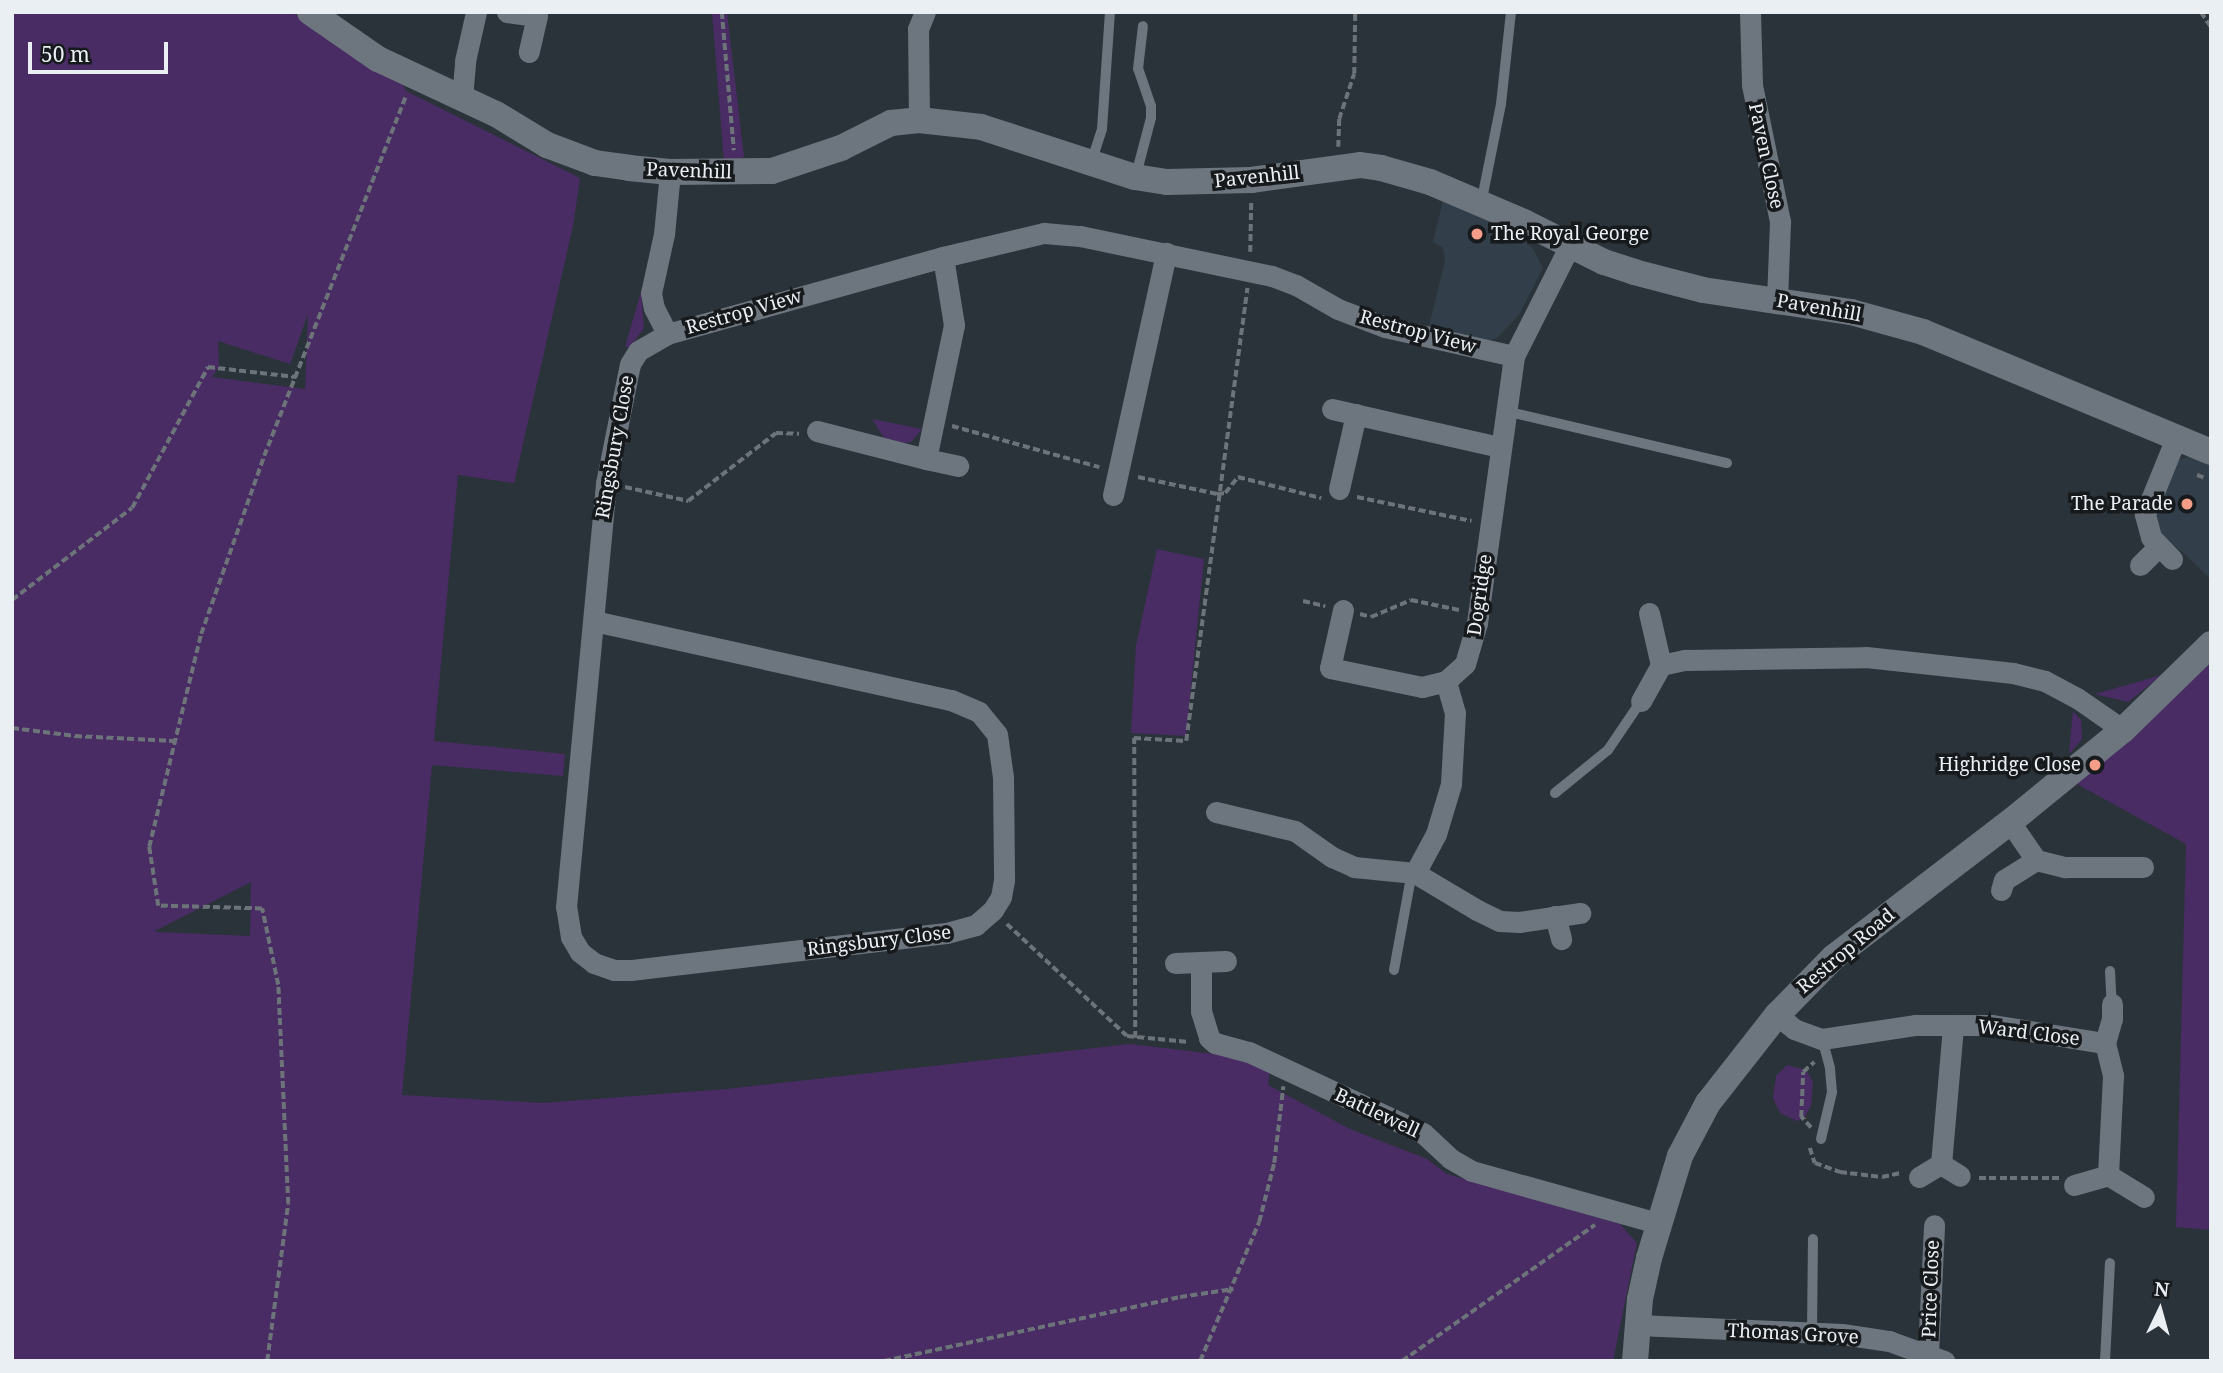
<!DOCTYPE html>
<style>
body{margin:0}
#map{position:relative;width:2223px;height:1373px;overflow:hidden;background:#2b333a;font-family:"Noto Serif",serif}
div>[style]{position:absolute}
[style*='--x']{left:calc(var(--x)*1px);top:calc(var(--y)*1px);width:calc(var(--w)*1px);rotate:calc(var(--a)*1deg)}
.built>*{inset:0;background:#323e49}
.green>*{inset:0;background:#492c64}
.path>*{height:3.5px;margin-top:-1.75px;transform-origin:0;background:repeating-linear-gradient(90deg,#6c7379 0 7px,transparent 0 10.5px)}
.service>*{height:10px;margin:-5px;padding:0 5px;transform-origin:5px;border-radius:5px;background:#6d767e}
.minor>*{height:21px;margin:-10.5px;padding:0 10.5px;transform-origin:10.5px;border-radius:10.5px;background:#6d767e}
.tertiary>*{height:26px;margin:-13px;padding:0 13px;transform-origin:13px;border-radius:13px;background:#6d767e}
.dots>*{width:19px;height:19px;translate:-50% -50%;box-sizing:border-box;border:4px solid #171a1d;border-radius:50%}
span{translate:-50% -50%;white-space:nowrap;text-align:center;line-height:1.15;-webkit-text-stroke:7px #171a1d;paint-order:stroke}
.street-label{font-size:19px;color:#eaeff4}
.poi-label{font-size:19px;color:#eaeff4}
.left{translate:0 -50%;text-align:left}
.right{translate:-100% -50%;text-align:right}
.frame{position:absolute;inset:0;border:14px solid #eaeff4;pointer-events:none}
.north{position:absolute;left:2125px;top:1275px;width:70px;height:70px;-webkit-text-stroke:5px #171a1d;paint-order:stroke;rotate:5deg;font-size:19px;font-weight:700;line-height:28px;text-align:center;color:#eaeff4}
.north::after{content:'';display:block;margin:auto;width:24px;height:32px;background:#eaeff4;clip-path:polygon(50% 0,100% 100%,50% 72%,0 100%)}
.scale{position:absolute;left:28px;top:42px;width:140px;height:32px;box-sizing:border-box;border:4px solid #eaeff4;border-top:0;padding-left:9px;font-size:21px;line-height:24px;white-space:nowrap;color:#eaeff4;-webkit-text-stroke:5px #171a1d;paint-order:stroke}
</style>
<div id="map">
<div class="built">
<i style="clip-path:polygon(1444px 196px,1516px 230px,1533px 249px,1543px 268px,1519px 315px,1497px 338px,1487px 341px,1428px 330px,1445px 261px,1443px 248px,1433px 242px)"></i>
<i style="clip-path:polygon(2189px 451px,2211px 460px,2211px 580px,2185px 554px,2156px 532px,2154px 510px,2175px 461px,2188px 457px)"></i>
</div>
<div class="green">
<i style="clip-path:polygon(evenodd,12px 12px,292px 12px,403px 85px,406px 91px,580px 178px,573px 226px,514px 483px,458px 475px,434px 741px,565px 754px,563px 776px,432px 765px,402px 1095px,543px 1103px,726px 1089px,1130px 1044px,1239px 1057px,1270px 1070px,1268px 1085px,1350px 1129px,1427px 1159px,1447px 1174px,1620px 1224px,1637px 1243px,1613px 1361px,12px 1361px,12px 12px,308px 314px,305px 389px,212px 377px,219px 367px,218px 341px,290px 364px,308px 314px,12px 12px,251px 882px,250px 936px,155px 932px,155px 931px,251px 882px)"></i>
<i style="clip-path:polygon(712px 12px,727px 12px,744px 157px,724px 162px)"></i>
<i style="clip-path:polygon(641px 292px,644px 328px,630px 347px,625px 347px)"></i>
<i style="clip-path:polygon(872px 419px,922px 429px,912px 441px,900px 445px,886px 441px)"></i>
<i style="clip-path:polygon(1157px 549px,1204px 559px,1186px 736px,1131px 733px,1136px 646px)"></i>
<i style="clip-path:polygon(2211px 663px,2211px 1230px,2176px 1227px,2186px 844px,2077px 784px)"></i>
<i style="clip-path:polygon(2162px 675px,2128px 702px,2095px 694px)"></i>
<i style="clip-path:polygon(2073px 711px,2081px 720px,2082px 739px,2069px 754px)"></i>
<i style="clip-path:polygon(1787px 1065px,1806px 1070px,1813px 1082px,1811px 1106px,1804px 1118px,1797px 1121px,1780px 1113px,1773px 1098px,1776px 1076px)"></i>
</div>
<div class="path">
<i style="--x:722;--y:12;--w:139;--a:85"></i>
<i style="--x:2201;--y:12;--w:18;--a:56"></i>
<i style="--x:1338;--y:147;--w:28;--a:-88"></i>
<i style="--x:1339;--y:119;--w:47;--a:-71.6"></i>
<i style="--x:1354;--y:74;--w:62;--a:-89.1"></i>
<i style="--x:1250;--y:252;--w:51;--a:-88.9"></i>
<i style="--x:952;--y:426;--w:153;--a:15.6"></i>
<i style="--x:2197;--y:475;--w:9;--a:21"></i>
<i style="--x:1138;--y:477;--w:81;--a:12.1"></i>
<i style="--x:1217;--y:494;--w:8;--a:-7"></i>
<i style="--x:1225;--y:493;--w:21;--a:-51"></i>
<i style="--x:1238;--y:477;--w:86;--a:14.2"></i>
<i style="--x:625;--y:487;--w:65;--a:12.5"></i>
<i style="--x:688;--y:501;--w:111;--a:-37.7"></i>
<i style="--x:776;--y:433;--w:23;--a:2"></i>
<i style="--x:1357;--y:497;--w:117;--a:11.8"></i>
<i style="--x:12;--y:600;--w:151;--a:-37.5"></i>
<i style="--x:132;--y:508;--w:160;--a:-61.7"></i>
<i style="--x:208;--y:367;--w:89;--a:6.5"></i>
<i style="--x:1303;--y:601;--w:23;--a:13"></i>
<i style="--x:1360;--y:614;--w:11;--a:15"></i>
<i style="--x:1371;--y:617;--w:43;--a:-23"></i>
<i style="--x:1411;--y:600;--w:49;--a:11.8"></i>
<i style="--x:12;--y:728;--w:64;--a:7.2"></i>
<i style="--x:75;--y:736;--w:99;--a:2.9"></i>
<i style="--x:1007;--y:924;--w:164;--a:43"></i>
<i style="--x:1127;--y:1036;--w:62;--a:5.5"></i>
<i style="--x:1135;--y:1038;--w:300;--a:-90.2"></i>
<i style="--x:1134;--y:738;--w:52;--a:3.3"></i>
<i style="--x:1186;--y:741;--w:457;--a:-82.3"></i>
<i style="--x:1811;--y:1128;--w:15;--a:-132"></i>
<i style="--x:1801;--y:1117;--w:45;--a:-87.5"></i>
<i style="--x:1803;--y:1072;--w:15;--a:-42"></i>
<i style="--x:1810;--y:1148;--w:16;--a:72"></i>
<i style="--x:1815;--y:1163;--w:27;--a:20"></i>
<i style="--x:1840;--y:1172;--w:42;--a:6.8"></i>
<i style="--x:1882;--y:1177;--w:19;--a:-12"></i>
<i style="--x:1979;--y:1178;--w:80;--a:0"></i>
<i style="--x:267;--y:1361;--w:158;--a:-82.4"></i>
<i style="--x:288;--y:1204;--w:219;--a:-92.6"></i>
<i style="--x:278;--y:985;--w:78;--a:-101.9"></i>
<i style="--x:262;--y:909;--w:104;--a:-178.3"></i>
<i style="--x:158;--y:906;--w:60;--a:-98.7"></i>
<i style="--x:149;--y:847;--w:219;--a:-76.3"></i>
<i style="--x:201;--y:634;--w:189;--a:-70.5"></i>
<i style="--x:264;--y:456;--w:387;--a:-68.5"></i>
<i style="--x:884;--y:1361;--w:303;--a:-12.2"></i>
<i style="--x:1180;--y:1297;--w:54;--a:-8.6"></i>
<i style="--x:1200;--y:1361;--w:151;--a:-67"></i>
<i style="--x:1259;--y:1222;--w:61;--a:-75.7"></i>
<i style="--x:1274;--y:1163;--w:77;--a:-83.2"></i>
<i style="--x:1402;--y:1361;--w:236;--a:-35.2"></i>
</div>
<div class="service">
<i style="--x:1091;--y:163;--w:36;--a:-72"></i>
<i style="--x:1102;--y:129;--w:117;--a:-86.1"></i>
<i style="--x:1136;--y:175;--w:59;--a:-75.3"></i>
<i style="--x:1151;--y:118;--w:12;--a:-90"></i>
<i style="--x:1151;--y:106;--w:39;--a:-109"></i>
<i style="--x:1138;--y:69;--w:43;--a:-83.4"></i>
<i style="--x:1481;--y:204;--w:102;--a:-78.7"></i>
<i style="--x:1501;--y:104;--w:93;--a:-83.8"></i>
<i style="--x:1505;--y:411;--w:228;--a:13.2"></i>
<i style="--x:1555;--y:793;--w:68;--a:-39.1"></i>
<i style="--x:1608;--y:750;--w:59;--a:-56"></i>
<i style="--x:1394;--y:970;--w:88;--a:-79.6"></i>
<i style="--x:1410;--y:883;--w:11;--a:-63"></i>
<i style="--x:2110;--y:971;--w:33;--a:87"></i>
<i style="--x:1821;--y:1139;--w:48;--a:-76.8"></i>
<i style="--x:1832;--y:1092;--w:24;--a:-95"></i>
<i style="--x:1830;--y:1068;--w:30;--a:-105"></i>
<i style="--x:1812;--y:1332;--w:93;--a:-89.4"></i>
<i style="--x:2105;--y:1361;--w:98;--a:-87.1"></i>
</div>
<div class="minor">
<i style="--x:507;--y:12;--w:30;--a:8"></i>
<i style="--x:537;--y:16;--w:37;--a:103"></i>
<i style="--x:1750;--y:12;--w:73;--a:88.4"></i>
<i style="--x:1752;--y:85;--w:140;--a:78.4"></i>
<i style="--x:1780;--y:222;--w:78;--a:92.2"></i>
<i style="--x:462;--y:98;--w:37;--a:-85"></i>
<i style="--x:465;--y:61;--w:50;--a:-77.3"></i>
<i style="--x:919;--y:120;--w:91;--a:-90.6"></i>
<i style="--x:918;--y:29;--w:18;--a:-68"></i>
<i style="--x:670;--y:172;--w:62;--a:95.5"></i>
<i style="--x:664;--y:234;--w:60;--a:102.4"></i>
<i style="--x:651;--y:293;--w:15;--a:79"></i>
<i style="--x:654;--y:308;--w:29;--a:63"></i>
<i style="--x:667;--y:334;--w:287;--a:-15.6"></i>
<i style="--x:943;--y:257;--w:104;--a:-13.4"></i>
<i style="--x:1044;--y:233;--w:36;--a:5"></i>
<i style="--x:1080;--y:236;--w:196;--a:11.8"></i>
<i style="--x:1272;--y:276;--w:26;--a:21"></i>
<i style="--x:1296;--y:285;--w:48;--a:29.7"></i>
<i style="--x:1338;--y:309;--w:50;--a:21"></i>
<i style="--x:1385;--y:327;--w:132;--a:12.7"></i>
<i style="--x:1514;--y:356;--w:124;--a:-63.2"></i>
<i style="--x:1332;--y:409;--w:171;--a:12.8"></i>
<i style="--x:817;--y:431;--w:113;--a:14.4"></i>
<i style="--x:926;--y:459;--w:137;--a:-78.2"></i>
<i style="--x:954;--y:325;--w:69;--a:-99.2"></i>
<i style="--x:926;--y:459;--w:33;--a:12"></i>
<i style="--x:1339;--y:489;--w:77;--a:-77.2"></i>
<i style="--x:1113;--y:495;--w:248;--a:-77.6"></i>
<i style="--x:2172;--y:559;--w:30;--a:-134"></i>
<i style="--x:2151;--y:537;--w:24;--a:-105"></i>
<i style="--x:2145;--y:514;--w:82;--a:-67.8"></i>
<i style="--x:2140;--y:565;--w:25;--a:-45"></i>
<i style="--x:1343;--y:610;--w:59;--a:102.6"></i>
<i style="--x:1330;--y:668;--w:94;--a:11.7"></i>
<i style="--x:1422;--y:687;--w:25;--a:-14"></i>
<i style="--x:1446;--y:681;--w:25;--a:-42"></i>
<i style="--x:1465;--y:664;--w:43;--a:-73.7"></i>
<i style="--x:1477;--y:623;--w:270;--a:-82.1"></i>
<i style="--x:1649;--y:613;--w:53;--a:77"></i>
<i style="--x:1661;--y:665;--w:25;--a:-12"></i>
<i style="--x:1685;--y:660;--w:181;--a:-0.9"></i>
<i style="--x:1866;--y:657;--w:148;--a:6.2"></i>
<i style="--x:2013;--y:673;--w:33;--a:14"></i>
<i style="--x:2045;--y:681;--w:36;--a:28"></i>
<i style="--x:2077;--y:698;--w:56;--a:34.8"></i>
<i style="--x:594;--y:621;--w:366;--a:12.5"></i>
<i style="--x:951;--y:700;--w:30;--a:23"></i>
<i style="--x:979;--y:712;--w:28;--a:51"></i>
<i style="--x:997;--y:734;--w:43;--a:82.1"></i>
<i style="--x:1003;--y:777;--w:103;--a:89.4"></i>
<i style="--x:1004;--y:880;--w:17;--a:100"></i>
<i style="--x:1001;--y:897;--w:15;--a:122"></i>
<i style="--x:993;--y:910;--w:23;--a:139"></i>
<i style="--x:976;--y:925;--w:31;--a:165"></i>
<i style="--x:946;--y:933;--w:318;--a:173.3"></i>
<i style="--x:630;--y:970;--w:16;--a:180"></i>
<i style="--x:614;--y:970;--w:21;--a:-161"></i>
<i style="--x:594;--y:963;--w:18;--a:-142"></i>
<i style="--x:580;--y:952;--w:17;--a:-121"></i>
<i style="--x:571;--y:937;--w:30;--a:-99"></i>
<i style="--x:566;--y:907;--w:426;--a:-84.6"></i>
<i style="--x:606;--y:483;--w:121;--a:-78.6"></i>
<i style="--x:630;--y:364;--w:15;--a:-58"></i>
<i style="--x:638;--y:351;--w:34;--a:-30"></i>
<i style="--x:1641;--y:701;--w:41;--a:-60.9"></i>
<i style="--x:1216;--y:812;--w:81;--a:13.5"></i>
<i style="--x:1295;--y:831;--w:45;--a:35.1"></i>
<i style="--x:1332;--y:857;--w:24;--a:24"></i>
<i style="--x:1354;--y:867;--w:61;--a:5.6"></i>
<i style="--x:1415;--y:873;--w:44;--a:-61.7"></i>
<i style="--x:1436;--y:834;--w:52;--a:-73.3"></i>
<i style="--x:1451;--y:784;--w:71;--a:-86.8"></i>
<i style="--x:1455;--y:713;--w:33;--a:-106"></i>
<i style="--x:2010;--y:822;--w:46;--a:55.6"></i>
<i style="--x:2036;--y:860;--w:30;--a:14"></i>
<i style="--x:2065;--y:867;--w:78;--a:0"></i>
<i style="--x:1415;--y:873;--w:72;--a:30.8"></i>
<i style="--x:1477;--y:910;--w:25;--a:26"></i>
<i style="--x:1500;--y:921;--w:19;--a:3"></i>
<i style="--x:1519;--y:922;--w:62;--a:-8.4"></i>
<i style="--x:2001;--y:890;--w:10;--a:-73"></i>
<i style="--x:2004;--y:880;--w:38;--a:-32"></i>
<i style="--x:1555;--y:916;--w:24;--a:75"></i>
<i style="--x:1201;--y:962;--w:49;--a:90"></i>
<i style="--x:1201;--y:1011;--w:28;--a:73"></i>
<i style="--x:1209;--y:1038;--w:8;--a:40"></i>
<i style="--x:1215;--y:1043;--w:35;--a:15"></i>
<i style="--x:1249;--y:1052;--w:192;--a:25"></i>
<i style="--x:1423;--y:1133;--w:38;--a:43"></i>
<i style="--x:1451;--y:1159;--w:24;--a:30"></i>
<i style="--x:1472;--y:1171;--w:192;--a:15.7"></i>
<i style="--x:1175;--y:963;--w:51;--a:-2.2"></i>
<i style="--x:1777;--y:1015;--w:22;--a:39"></i>
<i style="--x:1794;--y:1029;--w:30;--a:20"></i>
<i style="--x:1822;--y:1039;--w:95;--a:-8.5"></i>
<i style="--x:1916;--y:1025;--w:76;--a:0"></i>
<i style="--x:1992;--y:1025;--w:114;--a:9.1"></i>
<i style="--x:2105;--y:1043;--w:34;--a:76"></i>
<i style="--x:2113;--y:1076;--w:99;--a:92.9"></i>
<i style="--x:2105;--y:1043;--w:25;--a:-74"></i>
<i style="--x:2112;--y:1019;--w:15;--a:-90"></i>
<i style="--x:1941;--y:1164;--w:139;--a:-85"></i>
<i style="--x:1919;--y:1177;--w:26;--a:-31"></i>
<i style="--x:1941;--y:1164;--w:22;--a:32"></i>
<i style="--x:2074;--y:1185;--w:35;--a:-16"></i>
<i style="--x:2108;--y:1175;--w:42;--a:31.4"></i>
<i style="--x:1638;--y:1325;--w:204;--a:2.5"></i>
<i style="--x:1842;--y:1334;--w:48;--a:8.5"></i>
<i style="--x:1889;--y:1341;--w:59;--a:20"></i>
<i style="--x:1928;--y:1354;--w:129;--a:-87.3"></i>
</div>
<div class="tertiary">
<i style="--x:310;--y:12;--w:83;--a:34.7"></i>
<i style="--x:378;--y:59;--w:130;--a:25"></i>
<i style="--x:496;--y:114;--w:60;--a:31.3"></i>
<i style="--x:547;--y:145;--w:51;--a:20.6"></i>
<i style="--x:595;--y:163;--w:34;--a:8"></i>
<i style="--x:629;--y:168;--w:41;--a:5.6"></i>
<i style="--x:670;--y:172;--w:102;--a:-0.6"></i>
<i style="--x:772;--y:171;--w:73;--a:-18.4"></i>
<i style="--x:841;--y:148;--w:56;--a:-26.6"></i>
<i style="--x:891;--y:123;--w:28;--a:-6"></i>
<i style="--x:919;--y:120;--w:62;--a:6.4"></i>
<i style="--x:981;--y:127;--w:162;--a:18"></i>
<i style="--x:1135;--y:177;--w:32;--a:9"></i>
<i style="--x:1167;--y:182;--w:84;--a:-1.4"></i>
<i style="--x:1251;--y:180;--w:110;--a:-7.8"></i>
<i style="--x:1360;--y:165;--w:21;--a:8"></i>
<i style="--x:1381;--y:168;--w:51;--a:15.9"></i>
<i style="--x:1430;--y:182;--w:102;--a:23.1"></i>
<i style="--x:1524;--y:222;--w:89;--a:26.6"></i>
<i style="--x:1604;--y:262;--w:32;--a:18"></i>
<i style="--x:1634;--y:272;--w:71;--a:14.6"></i>
<i style="--x:1703;--y:290;--w:150;--a:8.5"></i>
<i style="--x:1851;--y:312;--w:75;--a:15.5"></i>
<i style="--x:1923;--y:332;--w:312;--a:22.6"></i>
<i style="--x:1635;--y:1361;--w:62;--a:-85.4"></i>
<i style="--x:1640;--y:1299;--w:42;--a:-77.6"></i>
<i style="--x:1649;--y:1258;--w:107;--a:-73.1"></i>
<i style="--x:1680;--y:1156;--w:60;--a:-62.2"></i>
<i style="--x:1708;--y:1103;--w:112;--a:-51.9"></i>
<i style="--x:1777;--y:1015;--w:81;--a:-45.5"></i>
<i style="--x:1834;--y:957;--w:222;--a:-37.5"></i>
<i style="--x:2010;--y:822;--w:146;--a:-39.2"></i>
<i style="--x:2123;--y:730;--w:123;--a:-44.3"></i>
</div>
<div class="dots">
<i style="left:1477px;top:234px;background:#f49e89"></i>
<i style="left:2187px;top:504px;background:#f49e89"></i>
<i style="left:2095px;top:765px;background:#f49e89"></i>
</div>
<div class="street-label">
<span style="left:1766px;top:156px;rotate:78deg">Paven Close</span>
<span style="left:689px;top:171px;rotate:2deg">Pavenhill</span>
<span style="left:1257px;top:177px;rotate:-6deg">Pavenhill</span>
<span style="left:1819px;top:308px;rotate:10deg">Pavenhill</span>
<span style="left:744px;top:312px;rotate:-16deg">Restrop View</span>
<span style="left:1418px;top:332px;rotate:15deg">Restrop View</span>
<span style="left:615px;top:447px;rotate:-80deg">Ringsbury Close</span>
<span style="left:1480px;top:595px;rotate:-82deg">Dogridge</span>
<span style="left:879px;top:941px;rotate:-7deg">Ringsbury Close</span>
<span style="left:1846px;top:951px;rotate:-40deg">Restrop Road</span>
<span style="left:2029px;top:1033px;rotate:7deg">Ward Close</span>
<span style="left:1377px;top:1113px;rotate:25deg">Battlewell</span>
<span style="left:1931px;top:1289px;rotate:-88deg">Price Close</span>
<span style="left:1793px;top:1334px;rotate:3deg">Thomas Grove</span>
</div>
<div class="poi-label">
<span class="left" style="left:1491px;top:234px">The Royal George</span>
<span class="right" style="left:2173px;top:504px">The Parade</span>
<span class="right" style="left:2081px;top:765px">Highridge Close</span>
</div>
<div class="frame"></div>
<div class="north">N</div>
<div class="scale">50 m</div>
</div>
